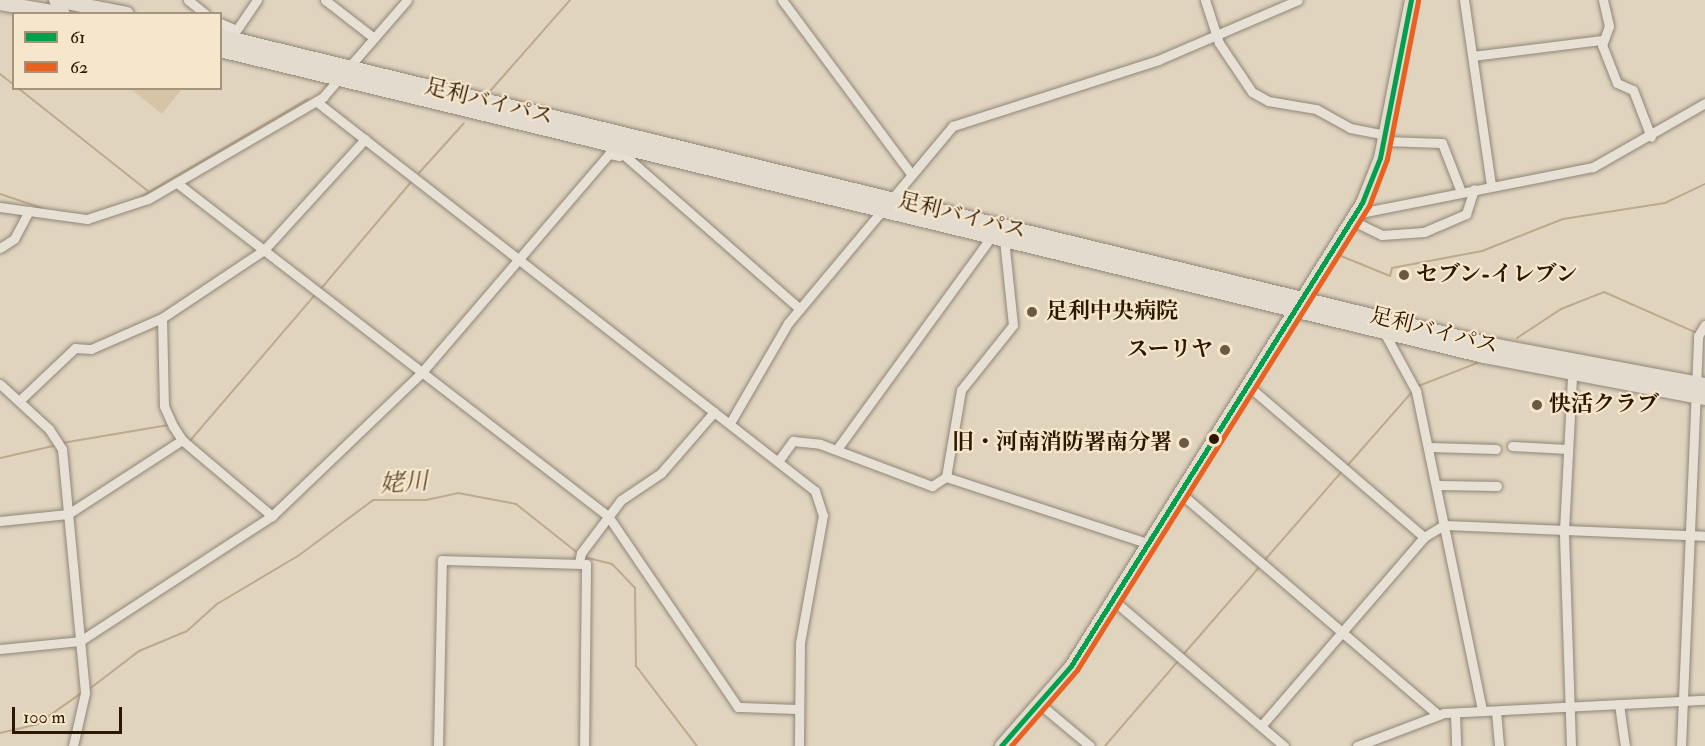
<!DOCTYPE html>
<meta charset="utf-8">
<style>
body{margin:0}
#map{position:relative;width:1705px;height:746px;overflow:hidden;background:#e1d4bf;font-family:"IM FELL Double Pica","Noto Serif JP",serif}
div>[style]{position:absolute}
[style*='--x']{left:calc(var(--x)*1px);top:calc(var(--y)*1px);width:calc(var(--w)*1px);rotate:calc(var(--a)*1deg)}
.green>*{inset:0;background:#d7c4a7}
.stream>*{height:2px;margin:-1px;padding:0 1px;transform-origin:1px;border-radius:1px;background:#bda98b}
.roads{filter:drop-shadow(0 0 2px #908678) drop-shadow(0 0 2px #908678)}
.minor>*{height:9px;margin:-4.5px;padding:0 4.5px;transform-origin:4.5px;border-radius:4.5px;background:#e7e0d5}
.major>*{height:12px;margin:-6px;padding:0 6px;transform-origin:6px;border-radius:6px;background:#e3dbce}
.highway>*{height:14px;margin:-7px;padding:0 7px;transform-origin:7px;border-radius:7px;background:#e3dbce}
.bus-1>*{height:4.5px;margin:-2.25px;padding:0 2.25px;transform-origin:2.25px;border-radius:2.25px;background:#029f4d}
.bus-2>*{height:4.5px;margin:-2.25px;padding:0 2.25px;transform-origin:2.25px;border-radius:2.25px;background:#e86120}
.dots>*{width:16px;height:16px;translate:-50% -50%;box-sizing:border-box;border:3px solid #f5e6cc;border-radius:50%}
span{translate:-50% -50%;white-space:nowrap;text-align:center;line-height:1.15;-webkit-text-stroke:4.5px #f5e6cc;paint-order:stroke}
.street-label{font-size:22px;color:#2c1701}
.poi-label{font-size:22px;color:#2c1701;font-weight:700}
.left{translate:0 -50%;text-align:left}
.right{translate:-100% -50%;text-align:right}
.water-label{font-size:24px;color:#604a2f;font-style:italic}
.legend{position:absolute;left:12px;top:12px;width:210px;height:78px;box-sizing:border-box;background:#f5e6cc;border:2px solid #a5937b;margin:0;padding:8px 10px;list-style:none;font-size:18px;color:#2c1701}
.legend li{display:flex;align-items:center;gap:12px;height:30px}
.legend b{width:30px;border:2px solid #a5937b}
.scale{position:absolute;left:12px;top:707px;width:110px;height:27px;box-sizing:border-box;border:3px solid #2c1701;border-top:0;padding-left:8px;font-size:18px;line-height:21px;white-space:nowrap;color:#2c1701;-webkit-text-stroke:4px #f5e6cc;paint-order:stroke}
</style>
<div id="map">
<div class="green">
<i style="clip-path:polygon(131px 89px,182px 89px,162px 114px)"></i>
</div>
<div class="stream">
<i style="--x:0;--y:74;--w:18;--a:38"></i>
<i style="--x:18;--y:88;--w:167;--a:38.4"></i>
<i style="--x:491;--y:90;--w:120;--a:-48.7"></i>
<i style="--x:419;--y:173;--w:67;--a:-48"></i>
<i style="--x:0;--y:194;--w:44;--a:18.4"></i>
<i style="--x:142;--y:196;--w:192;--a:-30.3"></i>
<i style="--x:1341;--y:256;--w:53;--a:22.2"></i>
<i style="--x:1390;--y:276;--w:8;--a:-76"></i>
<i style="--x:1392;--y:268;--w:92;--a:-10.7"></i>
<i style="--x:1482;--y:251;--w:87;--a:-21.6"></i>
<i style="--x:1563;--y:219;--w:103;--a:-8.9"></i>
<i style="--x:1665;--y:203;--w:44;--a:-25.4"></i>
<i style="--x:319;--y:291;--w:144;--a:-49.8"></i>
<i style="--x:1517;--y:338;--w:53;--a:-33.4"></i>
<i style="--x:1561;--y:309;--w:46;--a:-21.6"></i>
<i style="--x:1604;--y:292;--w:102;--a:23.8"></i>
<i style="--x:1416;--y:387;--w:66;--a:-21.5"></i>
<i style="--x:62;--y:443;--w:108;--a:-9.6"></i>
<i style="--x:188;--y:443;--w:195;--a:-49.4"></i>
<i style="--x:0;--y:458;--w:58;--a:-12.8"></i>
<i style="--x:1347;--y:466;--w:100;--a:-48.7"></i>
<i style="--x:584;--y:557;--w:29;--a:14"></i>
<i style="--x:612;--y:564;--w:33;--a:46"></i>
<i style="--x:635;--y:588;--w:78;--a:89.3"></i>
<i style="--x:636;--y:666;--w:101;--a:52.7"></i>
<i style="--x:1264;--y:561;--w:121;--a:-49"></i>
<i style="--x:1182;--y:656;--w:121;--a:-49"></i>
<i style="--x:88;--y:690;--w:64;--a:-37.4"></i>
<i style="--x:139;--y:651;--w:52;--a:-22.6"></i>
<i style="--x:187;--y:631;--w:40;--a:-42"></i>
<i style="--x:217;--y:604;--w:94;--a:-30.7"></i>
<i style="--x:298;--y:556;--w:94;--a:-36.7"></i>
<i style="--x:373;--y:500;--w:53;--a:0"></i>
<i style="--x:426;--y:500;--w:33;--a:-12"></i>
<i style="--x:458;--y:493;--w:59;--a:10.7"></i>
<i style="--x:516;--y:504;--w:80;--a:38.4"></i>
<i style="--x:0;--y:733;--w:37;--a:-13"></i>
<i style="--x:36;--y:725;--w:54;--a:-35.2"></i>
<i style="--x:1105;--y:746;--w:112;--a:-49.3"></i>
</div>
<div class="roads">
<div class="minor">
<i style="--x:188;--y:0;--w:22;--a:39"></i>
<i style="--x:325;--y:0;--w:62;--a:37.8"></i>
<i style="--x:782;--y:0;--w:217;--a:53.4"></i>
<i style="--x:1205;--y:0;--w:45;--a:72"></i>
<i style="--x:1219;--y:43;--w:59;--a:56"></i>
<i style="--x:1252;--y:92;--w:18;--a:29"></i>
<i style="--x:1268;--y:101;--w:49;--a:9.5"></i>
<i style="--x:1316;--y:109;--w:39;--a:29"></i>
<i style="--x:1350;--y:128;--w:36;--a:11"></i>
<i style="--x:1464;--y:0;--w:187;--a:81.7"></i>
<i style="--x:1603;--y:0;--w:27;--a:77"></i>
<i style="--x:1609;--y:26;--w:20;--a:110"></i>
<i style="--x:1602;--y:45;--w:41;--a:68.5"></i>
<i style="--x:1617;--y:83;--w:17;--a:24"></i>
<i style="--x:1633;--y:90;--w:50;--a:69"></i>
<i style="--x:220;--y:23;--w:15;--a:23"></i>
<i style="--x:231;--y:38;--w:46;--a:-55.6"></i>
<i style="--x:1473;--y:56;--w:130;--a:-7.1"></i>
<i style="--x:317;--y:102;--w:632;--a:37.99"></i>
<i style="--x:815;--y:491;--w:25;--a:72"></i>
<i style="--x:823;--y:515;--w:130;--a:100.2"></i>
<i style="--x:800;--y:643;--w:103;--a:90.6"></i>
<i style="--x:1384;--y:141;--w:58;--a:2"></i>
<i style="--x:1442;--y:143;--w:53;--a:68.8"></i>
<i style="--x:623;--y:154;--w:235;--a:41.2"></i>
<i style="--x:177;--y:183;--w:545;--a:37.69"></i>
<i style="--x:608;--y:516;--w:231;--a:55.8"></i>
<i style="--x:738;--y:707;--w:61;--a:1.9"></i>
<i style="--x:0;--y:207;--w:88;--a:7.9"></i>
<i style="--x:87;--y:219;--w:64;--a:-18.2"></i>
<i style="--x:148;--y:199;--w:203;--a:-30.2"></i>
<i style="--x:323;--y:97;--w:128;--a:-49.1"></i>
<i style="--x:1355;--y:214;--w:243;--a:-11.2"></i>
<i style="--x:1593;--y:167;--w:129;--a:-29.7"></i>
<i style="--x:1351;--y:220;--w:34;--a:26"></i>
<i style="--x:1382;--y:235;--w:42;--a:-4.1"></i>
<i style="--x:1424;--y:232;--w:46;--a:-23.2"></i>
<i style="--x:1466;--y:214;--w:26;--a:-72"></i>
<i style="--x:0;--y:248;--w:17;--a:-33"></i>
<i style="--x:14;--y:239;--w:32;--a:-62"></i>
<i style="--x:162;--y:318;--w:88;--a:88.7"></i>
<i style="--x:164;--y:406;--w:22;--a:66"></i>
<i style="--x:173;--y:426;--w:17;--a:57"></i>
<i style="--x:182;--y:440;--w:118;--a:40.2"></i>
<i style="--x:1384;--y:332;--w:67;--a:61.5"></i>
<i style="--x:1416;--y:391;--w:327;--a:78.3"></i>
<i style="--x:0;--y:384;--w:67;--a:42.6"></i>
<i style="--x:49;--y:429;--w:24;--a:57"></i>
<i style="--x:62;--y:449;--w:245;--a:84.6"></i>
<i style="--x:85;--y:693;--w:54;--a:102.8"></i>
<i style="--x:1246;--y:384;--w:235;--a:40.7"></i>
<i style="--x:19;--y:401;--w:77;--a:-43.4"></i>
<i style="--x:75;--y:348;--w:16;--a:4"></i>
<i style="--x:91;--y:349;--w:77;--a:-23.6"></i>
<i style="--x:162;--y:318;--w:123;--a:-33.7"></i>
<i style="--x:264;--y:250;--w:150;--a:-47.7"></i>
<i style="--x:730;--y:423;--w:116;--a:-59.9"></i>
<i style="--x:788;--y:323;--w:257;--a:-50.1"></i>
<i style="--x:953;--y:126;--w:215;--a:-17.8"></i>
<i style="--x:1158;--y:60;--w:152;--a:-23.2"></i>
<i style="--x:1512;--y:446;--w:56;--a:3.1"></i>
<i style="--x:1430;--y:447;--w:66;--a:1.7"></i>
<i style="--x:837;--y:449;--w:262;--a:-54"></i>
<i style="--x:779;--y:460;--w:24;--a:-54"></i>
<i style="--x:793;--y:441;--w:27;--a:6"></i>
<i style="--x:820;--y:444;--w:120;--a:20.6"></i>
<i style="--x:932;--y:486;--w:17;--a:-33"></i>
<i style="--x:946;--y:477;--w:212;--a:18.2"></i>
<i style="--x:946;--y:477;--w:88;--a:-80.2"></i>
<i style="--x:961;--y:390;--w:83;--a:-51.3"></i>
<i style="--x:1013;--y:325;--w:85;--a:-96"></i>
<i style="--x:1438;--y:485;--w:59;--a:1"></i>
<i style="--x:1179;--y:492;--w:342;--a:40.7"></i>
<i style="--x:0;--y:521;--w:68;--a:-5.9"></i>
<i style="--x:68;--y:514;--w:136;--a:-33"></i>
<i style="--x:579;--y:563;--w:10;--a:-79"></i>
<i style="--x:581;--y:553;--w:66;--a:-53"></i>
<i style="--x:621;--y:500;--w:48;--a:-34"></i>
<i style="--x:661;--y:473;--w:81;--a:-49"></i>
<i style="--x:1113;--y:600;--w:225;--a:40.5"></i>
<i style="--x:0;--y:649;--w:80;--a:-5.7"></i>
<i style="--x:80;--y:641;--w:229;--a:-33.1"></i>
<i style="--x:272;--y:516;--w:208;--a:-43.8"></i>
<i style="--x:422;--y:372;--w:287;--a:-49.4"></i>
<i style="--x:609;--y:154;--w:10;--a:11"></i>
<i style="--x:619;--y:156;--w:11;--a:-52"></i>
<i style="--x:1619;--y:704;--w:42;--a:81.9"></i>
<i style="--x:1042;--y:706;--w:62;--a:39.8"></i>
<i style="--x:1496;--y:711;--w:35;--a:85"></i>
<i style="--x:1455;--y:713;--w:33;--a:88"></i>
<i style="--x:1261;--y:726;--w:250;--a:-49.2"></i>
<i style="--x:1424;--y:537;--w:23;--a:-31"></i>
<i style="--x:1444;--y:525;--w:261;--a:2.4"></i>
<i style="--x:438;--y:746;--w:186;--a:-88.8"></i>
<i style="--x:442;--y:560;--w:144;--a:1.6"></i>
<i style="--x:586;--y:564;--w:182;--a:90.6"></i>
<i style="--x:1357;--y:746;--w:93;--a:-20.8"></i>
<i style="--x:1444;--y:713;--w:261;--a:-2.9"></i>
<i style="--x:1571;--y:746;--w:216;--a:-91.9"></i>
<i style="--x:1564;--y:530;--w:154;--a:-87"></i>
<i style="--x:1681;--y:746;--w:410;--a:-87.6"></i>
<i style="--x:1698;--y:336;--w:13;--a:-58"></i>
</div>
<div class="major">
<i style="--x:1001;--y:746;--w:106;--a:-48.8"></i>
<i style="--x:1071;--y:666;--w:547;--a:-57.85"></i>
<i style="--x:1362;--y:203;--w:48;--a:-68.2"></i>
<i style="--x:1380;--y:158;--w:161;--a:-78.9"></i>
</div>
<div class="highway">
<i style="--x:56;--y:0;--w:72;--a:11.2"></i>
<i style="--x:0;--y:3;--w:64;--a:9.9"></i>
<i style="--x:220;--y:36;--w:1308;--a:13.66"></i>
<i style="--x:1491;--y:345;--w:218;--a:10.6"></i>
<i style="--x:220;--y:50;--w:1301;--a:13.61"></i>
<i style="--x:1484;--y:356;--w:225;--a:10.8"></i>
</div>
</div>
<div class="bus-1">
<i style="--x:1001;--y:746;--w:106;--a:-48.8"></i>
<i style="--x:1071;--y:666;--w:547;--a:-57.85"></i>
<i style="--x:1362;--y:203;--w:48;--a:-68.2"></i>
<i style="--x:1380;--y:158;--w:161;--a:-78.9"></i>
</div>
<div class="bus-2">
<i style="--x:1011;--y:746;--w:101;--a:-49"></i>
<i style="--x:1077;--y:670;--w:548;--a:-57.82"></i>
<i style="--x:1369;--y:206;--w:50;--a:-69"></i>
<i style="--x:1387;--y:159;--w:161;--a:-78.9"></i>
</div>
<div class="dots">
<i style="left:1404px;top:275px;background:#6b5944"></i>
<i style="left:1032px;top:312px;background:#6b5944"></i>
<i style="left:1225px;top:350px;background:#6b5944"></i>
<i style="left:1537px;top:405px;background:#6b5944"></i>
<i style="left:1214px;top:439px;background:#2c1701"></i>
<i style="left:1184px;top:443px;background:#6b5944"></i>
</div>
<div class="street-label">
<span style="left:489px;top:102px;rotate:14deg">足利バイパス</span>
<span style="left:962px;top:216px;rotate:14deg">足利バイパス</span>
<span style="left:1434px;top:331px;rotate:14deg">足利バイパス</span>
</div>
<div class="poi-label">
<span class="left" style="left:1416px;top:275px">セブン-イレブン</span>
<span class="left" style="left:1046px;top:312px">足利中央病院</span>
<span class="right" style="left:1213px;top:350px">スーリヤ</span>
<span class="left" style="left:1549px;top:405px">快活クラブ</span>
<span class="right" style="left:1172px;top:443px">旧・河南消防署南分署</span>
</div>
<div class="water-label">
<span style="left:404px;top:483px;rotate:-4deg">姥川</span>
</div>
<ul class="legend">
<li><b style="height:8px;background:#029f4d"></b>61</li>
<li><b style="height:8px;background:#e86120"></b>62</li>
</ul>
<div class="scale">100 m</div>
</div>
